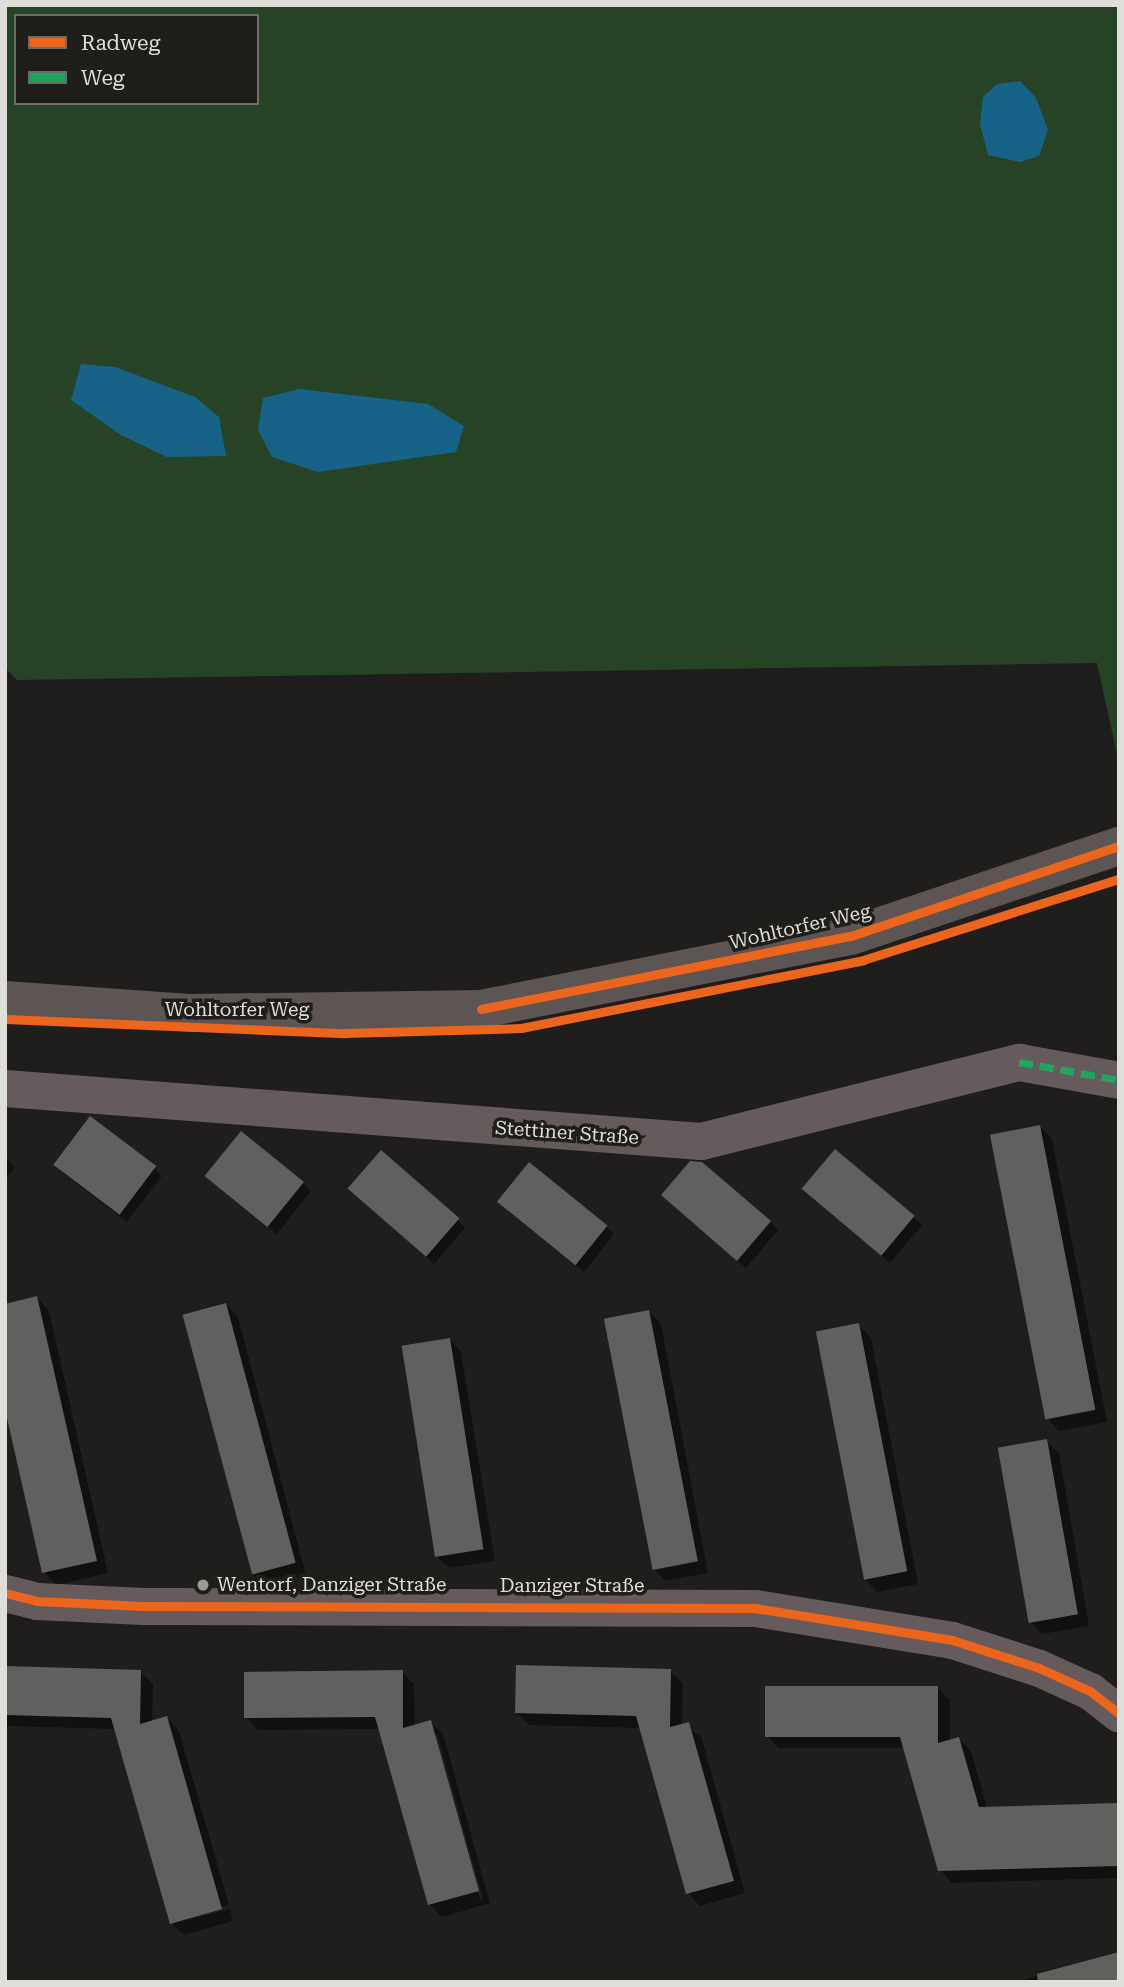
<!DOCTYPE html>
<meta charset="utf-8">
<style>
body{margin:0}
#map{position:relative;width:1124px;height:1987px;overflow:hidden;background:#1f1e1c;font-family:"Roboto Serif",serif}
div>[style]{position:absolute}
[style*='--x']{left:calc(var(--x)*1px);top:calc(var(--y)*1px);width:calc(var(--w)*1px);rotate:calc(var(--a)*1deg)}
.green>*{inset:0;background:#274325}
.water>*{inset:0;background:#176388}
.shadow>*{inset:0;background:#0007}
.building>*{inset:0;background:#61605e;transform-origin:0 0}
.minor>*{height:37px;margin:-18.5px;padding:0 18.5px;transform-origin:18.5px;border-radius:18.5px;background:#655b5c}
.secondary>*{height:38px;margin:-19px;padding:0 19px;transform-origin:19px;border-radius:19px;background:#5d5454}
.quiet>*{height:7px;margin-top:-3.5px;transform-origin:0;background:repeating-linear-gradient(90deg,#20a55d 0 14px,transparent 0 21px)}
.cycleway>*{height:9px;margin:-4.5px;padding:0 4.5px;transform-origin:4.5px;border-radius:4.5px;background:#eb651d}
.dots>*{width:19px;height:19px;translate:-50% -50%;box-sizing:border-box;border:4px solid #201e1b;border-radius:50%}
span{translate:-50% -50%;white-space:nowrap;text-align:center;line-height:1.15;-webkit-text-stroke:7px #201e1b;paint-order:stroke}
.street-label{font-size:19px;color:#dfdedb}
.poi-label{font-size:19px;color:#dfdedb}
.left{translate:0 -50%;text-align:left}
.frame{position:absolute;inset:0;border:7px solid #dfdedb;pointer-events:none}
.legend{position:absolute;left:14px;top:14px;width:245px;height:91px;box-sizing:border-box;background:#201e1b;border:2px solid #6c6b68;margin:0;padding:9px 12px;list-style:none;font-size:21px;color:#dfdedb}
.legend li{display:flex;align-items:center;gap:14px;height:35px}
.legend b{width:35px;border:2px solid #6c6b68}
</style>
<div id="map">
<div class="green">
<i style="clip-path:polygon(evenodd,5px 5px,1119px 5px,1119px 764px,1097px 663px,17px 680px,5px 668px,5px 5px,16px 16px,257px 16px,257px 103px,16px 103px,16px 16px)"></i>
</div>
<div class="water">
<i style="clip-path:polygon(1020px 81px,1036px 98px,1048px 130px,1039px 156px,1020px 162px,988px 155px,980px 124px,983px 97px,997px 84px)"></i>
<i style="clip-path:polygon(81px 364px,115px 367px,195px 397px,219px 417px,226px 456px,167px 457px,121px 435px,71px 400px)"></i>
<i style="clip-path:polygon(299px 389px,428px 404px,464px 426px,456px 452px,318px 472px,272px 457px,258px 430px,263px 398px)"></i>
</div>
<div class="shadow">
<i style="clip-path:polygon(1040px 1127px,1052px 1139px,1107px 1422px,1059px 1431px,1047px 1418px)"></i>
<i style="clip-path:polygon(5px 1157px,15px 1167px,5px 1180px)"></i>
<i style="clip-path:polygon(154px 1168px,162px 1176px,127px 1222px,63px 1173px)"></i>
<i style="clip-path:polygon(303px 1183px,311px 1191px,277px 1234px,215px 1184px)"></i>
<i style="clip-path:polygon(357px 1196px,457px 1220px,465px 1228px,434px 1264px)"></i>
<i style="clip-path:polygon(811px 1197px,914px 1217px,922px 1225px,890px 1263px)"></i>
<i style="clip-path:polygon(671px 1203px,770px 1222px,778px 1230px,746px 1268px)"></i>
<i style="clip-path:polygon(507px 1210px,606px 1226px,614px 1234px,584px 1272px)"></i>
<i style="clip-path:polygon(37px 1298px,49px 1311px,108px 1573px,56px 1585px,44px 1572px)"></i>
<i style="clip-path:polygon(226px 1304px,238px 1317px,306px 1575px,264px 1586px,251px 1573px)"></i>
<i style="clip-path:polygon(649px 1312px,661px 1324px,708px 1573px,665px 1581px,653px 1568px)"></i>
<i style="clip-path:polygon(859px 1325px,871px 1338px,918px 1584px,877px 1592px,865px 1579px)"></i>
<i style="clip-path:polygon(449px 1339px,461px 1352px,495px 1561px,449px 1568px,436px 1556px)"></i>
<i style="clip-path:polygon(1046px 1441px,1059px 1453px,1089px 1626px,1042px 1634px,1030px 1622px)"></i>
<i style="clip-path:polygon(5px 1668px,140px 1672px,153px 1684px,152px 1723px,167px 1718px,179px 1731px,229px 1905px,177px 1923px,230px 1909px,233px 1921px,184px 1935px,171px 1923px,117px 1729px,7px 1726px)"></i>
<i style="clip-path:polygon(670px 1671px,683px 1683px,682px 1726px,701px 1736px,745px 1893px,700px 1906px,688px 1893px,641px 1728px,529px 1725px,517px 1713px)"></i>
<i style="clip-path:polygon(evenodd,402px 1672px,414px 1684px,415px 1726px,430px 1722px,443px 1734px,490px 1903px,442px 1917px,429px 1904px,380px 1729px,258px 1730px,246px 1718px,402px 1672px,433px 1734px,437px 1734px,483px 1899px,480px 1900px,433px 1734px)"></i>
<i style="clip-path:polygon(938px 1688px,950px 1700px,950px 1741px,959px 1739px,971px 1751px,987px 1808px,1119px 1805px,1119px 1878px,952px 1883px,940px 1870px,905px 1748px,779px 1748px,767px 1736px)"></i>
<i style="clip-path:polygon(1119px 1953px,1119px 1982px,1016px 1982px)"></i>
</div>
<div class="building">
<i style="left:90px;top:1116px;width:83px;height:61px;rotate:37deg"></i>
<i style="left:1040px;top:1125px;width:290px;height:51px;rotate:79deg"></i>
<i style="left:241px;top:1131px;width:81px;height:58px;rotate:39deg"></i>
<i style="left:835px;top:1149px;width:104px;height:52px;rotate:40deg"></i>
<i style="left:381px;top:1150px;width:104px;height:51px;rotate:41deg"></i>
<i style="clip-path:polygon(690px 1161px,702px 1162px,771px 1221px,737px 1261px,661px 1195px)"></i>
<i style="left:529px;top:1162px;width:101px;height:51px;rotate:39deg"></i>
<i style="clip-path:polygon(37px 1296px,97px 1561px,42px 1573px,5px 1409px,5px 1304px)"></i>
<i style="left:226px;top:1303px;width:269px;height:45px;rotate:75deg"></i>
<i style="left:649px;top:1310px;width:256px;height:46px;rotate:79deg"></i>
<i style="left:859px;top:1323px;width:253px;height:44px;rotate:79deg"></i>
<i style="left:450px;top:1338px;width:214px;height:49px;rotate:81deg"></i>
<i style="left:1047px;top:1439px;width:178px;height:50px;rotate:80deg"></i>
<i style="clip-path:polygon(516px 1665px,671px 1669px,670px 1727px,689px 1722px,734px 1881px,686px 1894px,636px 1716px,515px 1713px)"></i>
<i style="clip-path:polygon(5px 1666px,141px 1670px,140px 1724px,167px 1716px,222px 1909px,170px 1924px,111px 1718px,5px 1715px)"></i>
<i style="clip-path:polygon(403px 1670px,403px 1728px,431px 1720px,479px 1891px,428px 1905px,375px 1717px,244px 1718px,244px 1672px)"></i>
<i style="clip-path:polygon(765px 1686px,938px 1686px,938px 1743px,959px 1737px,979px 1807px,1119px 1803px,1119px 1866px,938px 1871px,900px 1737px,765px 1737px)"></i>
<i style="clip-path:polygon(1119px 1952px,1119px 1982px,1038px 1982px,1037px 1974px)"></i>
</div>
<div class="minor">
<i style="--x:5;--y:1088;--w:698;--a:4.35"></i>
<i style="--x:701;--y:1141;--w:328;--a:-14"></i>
<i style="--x:1019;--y:1062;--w:102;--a:10.2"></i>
<i style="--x:5;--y:1593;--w:33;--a:14"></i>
<i style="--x:37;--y:1601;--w:106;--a:2.7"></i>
<i style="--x:143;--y:1606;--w:612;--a:0.19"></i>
<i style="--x:755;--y:1608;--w:200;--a:9.2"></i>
<i style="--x:952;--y:1640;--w:91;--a:17.8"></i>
<i style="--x:1039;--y:1668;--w:56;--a:24.3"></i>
<i style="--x:1090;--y:1691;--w:37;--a:38"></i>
</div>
<div class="secondary">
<i style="--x:5;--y:1000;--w:188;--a:4"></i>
<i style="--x:193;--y:1013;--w:288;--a:-0.8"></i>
<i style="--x:481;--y:1009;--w:377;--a:-11.2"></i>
<i style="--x:851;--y:936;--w:283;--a:-18.6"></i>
</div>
<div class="quiet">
<i style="--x:1019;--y:1062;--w:102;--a:10.2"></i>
</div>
<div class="cycleway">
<i style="--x:481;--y:1009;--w:377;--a:-11.2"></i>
<i style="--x:851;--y:936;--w:283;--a:-18.6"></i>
<i style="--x:5;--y:1019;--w:340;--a:2.4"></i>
<i style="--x:345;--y:1033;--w:176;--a:-1.6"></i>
<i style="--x:521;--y:1028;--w:349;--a:-11.2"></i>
<i style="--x:863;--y:960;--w:269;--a:-17.6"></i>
<i style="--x:5;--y:1593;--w:33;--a:14"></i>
<i style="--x:37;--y:1601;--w:106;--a:2.7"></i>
<i style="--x:143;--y:1606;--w:612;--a:0.19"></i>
<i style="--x:755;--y:1608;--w:200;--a:9.2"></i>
<i style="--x:952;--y:1640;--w:91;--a:17.8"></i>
<i style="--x:1039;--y:1668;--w:56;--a:24.3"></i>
<i style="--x:1090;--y:1691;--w:37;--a:38"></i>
</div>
<div class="dots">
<i style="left:203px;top:1585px;background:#9c9b98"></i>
</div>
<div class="street-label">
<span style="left:800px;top:927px;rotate:-13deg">Wohltorfer Weg</span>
<span style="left:237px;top:1010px">Wohltorfer Weg</span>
<span style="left:567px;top:1133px;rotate:4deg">Stettiner Straße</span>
<span style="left:572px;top:1586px">Danziger Straße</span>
</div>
<div class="poi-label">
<span class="left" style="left:217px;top:1585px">Wentorf, Danziger Straße</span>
</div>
<div class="frame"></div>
<ul class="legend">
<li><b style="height:9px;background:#eb651d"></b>Radweg</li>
<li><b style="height:9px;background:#20a55d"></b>Weg</li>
</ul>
</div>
